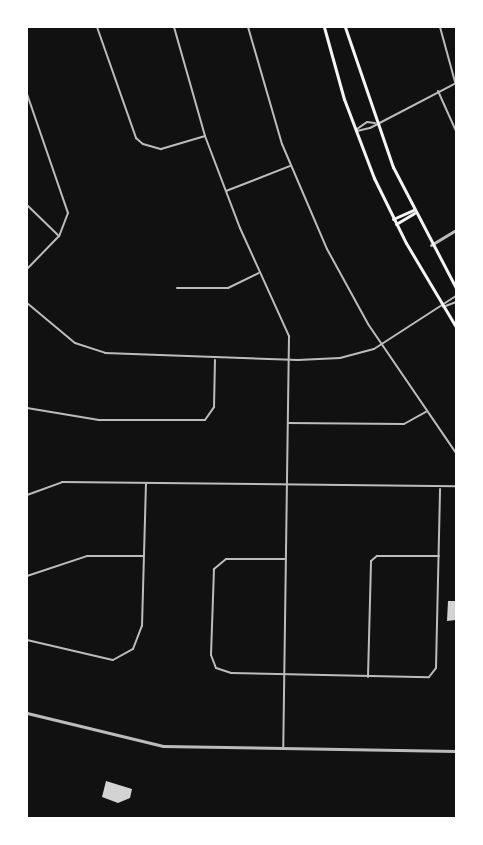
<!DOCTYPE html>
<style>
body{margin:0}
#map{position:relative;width:483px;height:845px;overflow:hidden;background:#111;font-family:Helvetica,sans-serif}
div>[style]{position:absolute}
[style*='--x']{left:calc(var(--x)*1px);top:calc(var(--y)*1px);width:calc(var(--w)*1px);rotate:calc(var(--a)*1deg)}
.building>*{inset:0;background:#d3d3d3}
.minor>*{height:2px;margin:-1px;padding:0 1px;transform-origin:1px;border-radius:1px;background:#bcbcbc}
.tertiary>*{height:3px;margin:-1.5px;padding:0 1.5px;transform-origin:1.5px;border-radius:1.5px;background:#bcbcbc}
.secondary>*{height:3px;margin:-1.5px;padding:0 1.5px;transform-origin:1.5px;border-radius:1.5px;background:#f5f5f5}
span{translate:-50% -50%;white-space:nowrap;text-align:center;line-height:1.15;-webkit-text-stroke:4.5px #fff;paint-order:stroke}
.frame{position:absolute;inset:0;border:28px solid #fff;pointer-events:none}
</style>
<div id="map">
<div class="building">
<i style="clip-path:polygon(448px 601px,456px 601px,456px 620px,447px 621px)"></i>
<i style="clip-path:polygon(106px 781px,132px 789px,130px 798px,118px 803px,102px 797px)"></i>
</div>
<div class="minor">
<i style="--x:97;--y:27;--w:118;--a:70.6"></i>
<i style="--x:136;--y:138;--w:9;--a:41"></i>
<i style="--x:143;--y:144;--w:19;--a:16"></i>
<i style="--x:161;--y:149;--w:46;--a:-16.5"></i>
<i style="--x:174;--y:27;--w:113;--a:74.1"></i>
<i style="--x:205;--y:136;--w:98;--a:69.2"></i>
<i style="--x:240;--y:228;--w:119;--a:65.6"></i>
<i style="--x:289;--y:336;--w:411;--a:90.8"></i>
<i style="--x:248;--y:27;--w:122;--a:73.8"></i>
<i style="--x:282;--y:144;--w:114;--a:66.8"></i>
<i style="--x:327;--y:249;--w:85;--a:61.3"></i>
<i style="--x:368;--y:324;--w:156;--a:55.7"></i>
<i style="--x:440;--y:27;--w:57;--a:74.7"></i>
<i style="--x:438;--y:91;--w:44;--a:65.8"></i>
<i style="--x:27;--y:94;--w:126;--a:71"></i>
<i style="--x:68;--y:213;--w:25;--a:111"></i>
<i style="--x:59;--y:236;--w:46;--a:134.1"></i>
<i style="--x:357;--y:129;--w:12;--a:-35"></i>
<i style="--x:367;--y:122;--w:8;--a:7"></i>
<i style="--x:357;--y:131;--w:13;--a:-13"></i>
<i style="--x:370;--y:128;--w:97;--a:-27.6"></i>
<i style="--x:226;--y:191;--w:69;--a:-21.3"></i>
<i style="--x:27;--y:205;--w:43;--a:44.1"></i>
<i style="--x:177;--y:288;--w:51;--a:0"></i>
<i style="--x:228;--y:288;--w:34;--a:-26"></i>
<i style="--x:27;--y:303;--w:62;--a:39.8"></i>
<i style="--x:75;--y:343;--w:32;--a:18"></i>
<i style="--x:105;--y:353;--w:193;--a:2.1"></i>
<i style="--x:298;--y:360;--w:42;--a:-2.7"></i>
<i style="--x:340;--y:358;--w:35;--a:-15"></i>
<i style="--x:374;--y:349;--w:98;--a:-32.9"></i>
<i style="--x:443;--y:307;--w:14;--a:-21"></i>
<i style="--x:27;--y:408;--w:73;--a:9.5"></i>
<i style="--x:99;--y:420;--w:106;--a:0"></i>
<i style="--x:205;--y:420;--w:16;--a:-55"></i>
<i style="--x:214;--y:407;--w:47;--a:-88.8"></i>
<i style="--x:288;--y:423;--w:116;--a:0.5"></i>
<i style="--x:404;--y:424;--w:25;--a:-29"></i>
<i style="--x:27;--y:495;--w:37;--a:-20"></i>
<i style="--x:62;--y:482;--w:394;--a:0.6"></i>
<i style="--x:285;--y:559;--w:59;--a:180"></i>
<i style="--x:226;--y:559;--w:16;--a:140"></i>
<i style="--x:214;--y:569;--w:86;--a:92"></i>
<i style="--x:211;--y:655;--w:14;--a:69"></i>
<i style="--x:216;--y:668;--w:16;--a:18"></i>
<i style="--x:231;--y:673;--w:198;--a:1.2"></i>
<i style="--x:429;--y:677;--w:11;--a:-52"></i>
<i style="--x:436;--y:668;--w:179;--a:-88.7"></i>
<i style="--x:27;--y:576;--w:63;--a:-18.4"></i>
<i style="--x:87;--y:556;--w:56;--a:0"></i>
<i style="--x:27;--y:640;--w:88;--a:13.1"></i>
<i style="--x:113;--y:660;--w:23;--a:-29"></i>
<i style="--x:133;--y:649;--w:25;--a:-69"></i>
<i style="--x:142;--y:626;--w:142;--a:-88.4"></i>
<i style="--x:368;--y:677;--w:116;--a:-88.5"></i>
<i style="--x:371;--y:561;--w:8;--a:-40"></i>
<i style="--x:377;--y:556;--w:62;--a:0"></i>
</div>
<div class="tertiary">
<i style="--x:431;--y:245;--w:29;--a:-31"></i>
<i style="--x:27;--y:713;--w:140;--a:13.6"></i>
<i style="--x:163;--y:746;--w:293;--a:1"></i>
</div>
<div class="secondary">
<i style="--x:324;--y:27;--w:75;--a:74.5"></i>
<i style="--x:344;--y:99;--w:85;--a:69.2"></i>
<i style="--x:374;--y:178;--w:72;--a:63.8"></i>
<i style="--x:406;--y:243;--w:98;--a:59.2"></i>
<i style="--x:345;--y:27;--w:148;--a:71.1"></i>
<i style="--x:393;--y:167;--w:136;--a:62.5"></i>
<i style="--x:393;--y:219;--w:22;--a:-24"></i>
<i style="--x:396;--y:224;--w:21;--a:-31"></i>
</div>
<div class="frame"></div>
</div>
